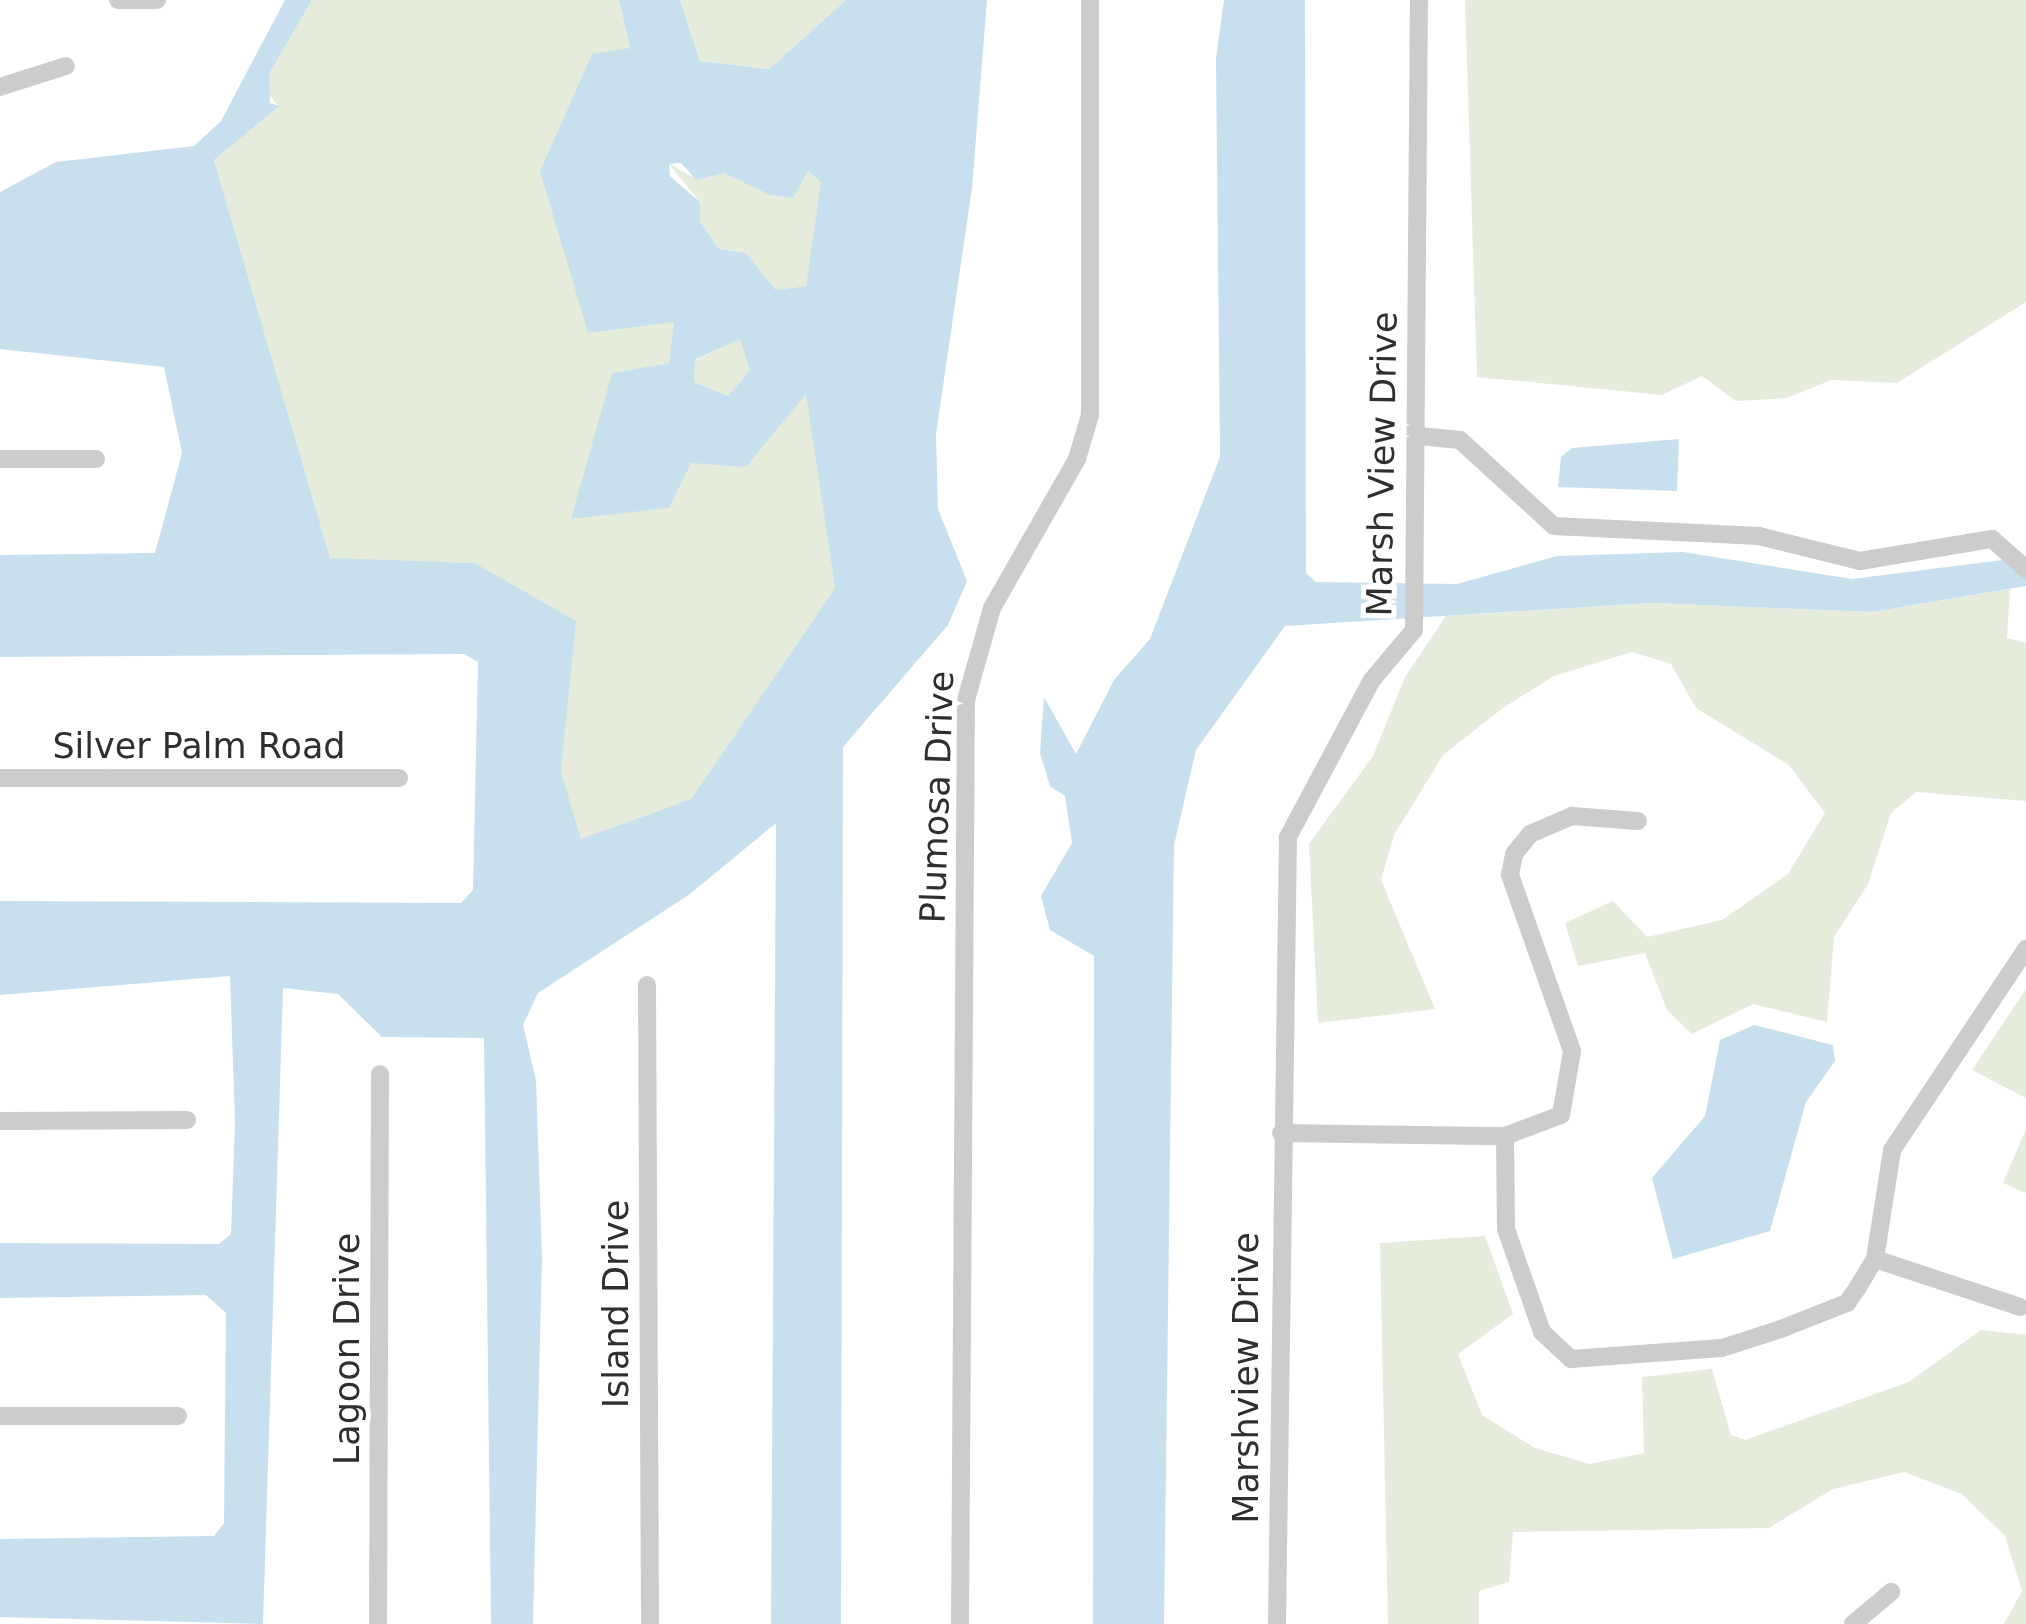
<!DOCTYPE html>
<style>
body{margin:0}
#map{position:relative;width:2026px;height:1624px;overflow:hidden;background:#fff;font-family:"DejaVu Sans",sans-serif}
div>[style]{position:absolute}
[style*='--x']{left:calc(var(--x)*1px);top:calc(var(--y)*1px);width:calc(var(--w)*1px);rotate:calc(var(--a)*1deg)}
.green>*{inset:0;background:#e6ecdc}
.water>*{inset:0;background:#c8e0ed}
.minor>*{height:18px;margin:-9px;padding:0 9px;transform-origin:9px;border-radius:9px;background:#ccc}
span{translate:-50% -50%;white-space:nowrap;text-align:center;line-height:1.15;-webkit-text-stroke:10px #fff;paint-order:stroke}
.street-label{font-size:35px;color:#2f2f2f}
</style>
<div id="map">
<div class="green">
<i style="clip-path:polygon(312px 0,619px 0,630px 48px,588px 332px,674px 321px,670px 363px,571px 518px,668px 508px,690px 463px,807px 393px,835px 588px,691px 799px,580px 840px,561px 772px,575px 621px,475px 563px,330px 559px,214px 160px,279px 107px,265px 90px,269px 74px)"></i>
<i style="clip-path:polygon(680px 0,846px 0,769px 69px,700px 61px)"></i>
<i style="clip-path:polygon(1465px 0,2026px 0,2026px 302px,1897px 383px,1831px 380px,1787px 398px,1736px 401px,1702px 376px,1662px 395px,1477px 377px)"></i>
<i style="clip-path:polygon(668px 163px,696px 179px,724px 173px,769px 195px,808px 171px,822px 182px,806px 286px,776px 290px,746px 253px,719px 249px,700px 221px,700px 202px)"></i>
<i style="clip-path:polygon(741px 338px,750px 370px,728px 396px,694px 382px,695px 361px)"></i>
<i style="clip-path:polygon(2010px 589px,2007px 638px,2026px 643px,2026px 801px,1916px 792px,1891px 813px,1868px 884px,1834px 937px,1827px 1022px,1753px 1004px,1692px 1034px,1667px 1010px,1645px 953px,1578px 966px,1565px 923px,1613px 901px,1647px 937px,1722px 920px,1788px 874px,1825px 813px,1789px 765px,1696px 708px,1671px 664px,1632px 652px,1554px 676px,1503px 708px,1443px 755px,1394px 835px,1381px 880px,1435px 1009px,1318px 1023px,1309px 844px,1373px 756px,1405px 677px,1446px 616px,1650px 603px,1873px 612px)"></i>
<i style="clip-path:polygon(2026px 989px,2026px 1098px,1972px 1070px)"></i>
<i style="clip-path:polygon(2026px 1129px,2026px 1193px,2003px 1183px)"></i>
<i style="clip-path:polygon(1485px 1236px,1513px 1314px,1458px 1354px,1482px 1415px,1535px 1448px,1589px 1464px,1644px 1453px,1642px 1377px,1712px 1369px,1731px 1435px,1745px 1440px,1909px 1382px,1981px 1330px,2026px 1335px,2026px 1624px,2004px 1624px,2022px 1591px,2005px 1536px,1962px 1494px,1904px 1472px,1833px 1489px,1769px 1528px,1513px 1532px,1509px 1582px,1479px 1591px,1479px 1624px,1388px 1624px,1380px 1243px)"></i>
</div>
<div class="water">
<i style="clip-path:polygon(evenodd,285px 0,312px 0,269px 74px,270px 103px,280px 106px,214px 160px,330px 558px,475px 563px,576px 621px,561px 772px,581px 839px,691px 799px,835px 588px,806px 394px,746px 467px,691px 463px,669px 508px,571px 519px,612px 373px,669px 363px,674px 322px,588px 333px,540px 171px,592px 54px,630px 48px,619px 0,680px 0,700px 61px,769px 69px,846px 0,987px 0,972px 188px,936px 434px,938px 509px,967px 581px,948px 625px,843px 747px,841px 1624px,771px 1624px,776px 823px,690px 894px,538px 993px,523px 1025px,536px 1080px,542px 1257px,533px 1624px,491px 1624px,484px 1038px,382px 1037px,338px 994px,283px 988px,263px 1624px,0 1617px,0 1539px,214px 1536px,224px 1523px,226px 1313px,206px 1295px,0 1298px,0 1243px,219px 1244px,231px 1234px,235px 1123px,230px 976px,0 995px,0 901px,461px 903px,473px 890px,478px 662px,464px 654px,0 657px,0 555px,155px 553px,182px 453px,164px 367px,0 349px,0 192px,56px 162px,194px 146px,221px 121px,285px 0,681px 163px,696px 180px,724px 173px,769px 195px,793px 198px,808px 171px,821px 182px,806px 286px,776px 290px,746px 253px,719px 249px,700px 221px,700px 202px,670px 176px,669px 164px,681px 163px,285px 0,740px 339px,750px 370px,728px 396px,694px 382px,695px 360px,740px 339px)"></i>
<i style="clip-path:polygon(1224px 0,1305px 0,1306px 573px,1316px 582px,1457px 584px,1557px 556px,1683px 552px,1852px 579px,2026px 557px,2026px 586px,1873px 612px,1650px 603px,1285px 626px,1196px 750px,1174px 845px,1164px 1624px,1093px 1624px,1094px 956px,1050px 930px,1041px 896px,1072px 843px,1065px 796px,1050px 786px,1040px 753px,1044px 697px,1076px 754px,1114px 680px,1150px 639px,1220px 457px,1216px 58px)"></i>
<i style="clip-path:polygon(1679px 439px,1677px 491px,1558px 487px,1561px 457px,1572px 448px)"></i>
<i style="clip-path:polygon(1754px 1025px,1833px 1045px,1835px 1061px,1806px 1102px,1770px 1231px,1673px 1259px,1652px 1178px,1705px 1116px,1720px 1040px)"></i>
</div>
<div class="minor">
<i style="--x:118;--y:0;--w:39;--a:0"></i>
<i style="--x:0;--y:87;--w:69;--a:-17.7"></i>
<i style="--x:1419;--y:436;--w:41;--a:5.6"></i>
<i style="--x:1460;--y:440;--w:127;--a:42.5"></i>
<i style="--x:1554;--y:526;--w:205;--a:2.8"></i>
<i style="--x:1759;--y:536;--w:104;--a:13.9"></i>
<i style="--x:1860;--y:561;--w:134;--a:-9.5"></i>
<i style="--x:1992;--y:539;--w:45;--a:41.4"></i>
<i style="--x:0;--y:459;--w:96;--a:0"></i>
<i style="--x:0;--y:778;--w:399;--a:0"></i>
<i style="--x:647;--y:985;--w:639;--a:89.73"></i>
<i style="--x:0;--y:1121;--w:187;--a:-0.3"></i>
<i style="--x:1281;--y:1133;--w:224;--a:0.8"></i>
<i style="--x:1505;--y:1136;--w:60;--a:-20.6"></i>
<i style="--x:1561;--y:1115;--w:65;--a:-80.2"></i>
<i style="--x:1572;--y:1051;--w:187;--a:-109.4"></i>
<i style="--x:1510;--y:875;--w:21;--a:-79"></i>
<i style="--x:1514;--y:854;--w:26;--a:-51"></i>
<i style="--x:1530;--y:834;--w:46;--a:-23.2"></i>
<i style="--x:1572;--y:816;--w:66;--a:4.3"></i>
<i style="--x:1505;--y:1136;--w:93;--a:89.4"></i>
<i style="--x:1506;--y:1229;--w:109;--a:70.7"></i>
<i style="--x:1542;--y:1332;--w:40;--a:43"></i>
<i style="--x:1571;--y:1359;--w:151;--a:-4.2"></i>
<i style="--x:1722;--y:1348;--w:62;--a:-17.9"></i>
<i style="--x:1781;--y:1329;--w:71;--a:-21.5"></i>
<i style="--x:1847;--y:1303;--w:19;--a:-55"></i>
<i style="--x:1858;--y:1287;--w:33;--a:-59"></i>
<i style="--x:1875;--y:1259;--w:110;--a:-81.1"></i>
<i style="--x:1892;--y:1150;--w:242;--a:-56.3"></i>
<i style="--x:1875;--y:1259;--w:153;--a:18.3"></i>
<i style="--x:0;--y:1416;--w:178;--a:0"></i>
<i style="--x:378;--y:1624;--w:550;--a:-89.79"></i>
<i style="--x:960;--y:1624;--w:924;--a:-89.63"></i>
<i style="--x:966;--y:700;--w:96;--a:-74.2"></i>
<i style="--x:992;--y:608;--w:172;--a:-60.3"></i>
<i style="--x:1077;--y:459;--w:46;--a:-73.5"></i>
<i style="--x:1090;--y:415;--w:415;--a:-90"></i>
<i style="--x:1277;--y:1624;--w:787;--a:-89.2"></i>
<i style="--x:1288;--y:837;--w:178;--a:-61.9"></i>
<i style="--x:1372;--y:680;--w:65;--a:-50"></i>
<i style="--x:1414;--y:630;--w:630;--a:-89.55"></i>
<i style="--x:1853;--y:1624;--w:50;--a:-40.1"></i>
</div>
<div class="street-label">
<span style="left:1382px;top:464px;rotate:-89deg">Marsh View Drive</span>
<span style="left:199px;top:746px">Silver Palm Road</span>
<span style="left:937px;top:797px;rotate:-88deg">Plumosa Drive</span>
<span style="left:616px;top:1304px;rotate:-90deg">Island Drive</span>
<span style="left:347px;top:1349px;rotate:-90deg">Lagoon Drive</span>
<span style="left:1246px;top:1378px;rotate:-90deg">Marshview Drive</span>
</div>
</div>
